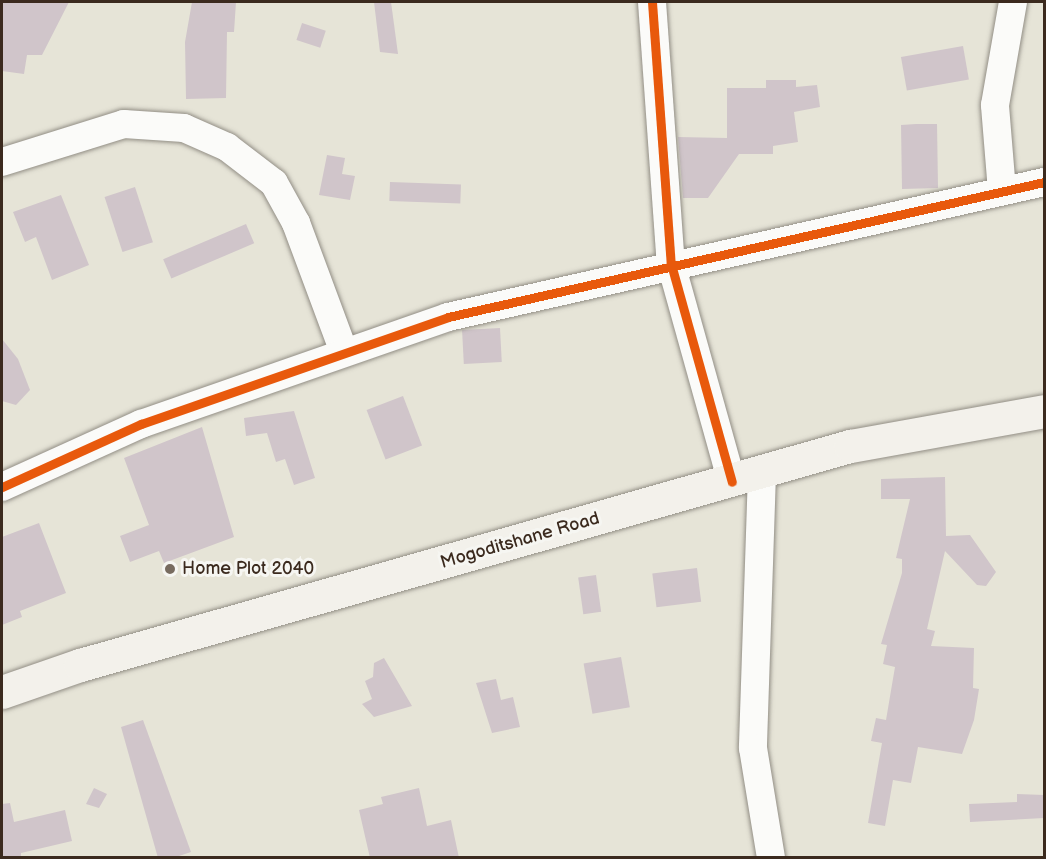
<!DOCTYPE html>
<style>
body{margin:0}
#map{position:relative;width:1046px;height:859px;overflow:hidden;background:#e6e4d7;font-family:"Balsamiq Sans",sans-serif}
div>[style]{position:absolute}
[style*='--x']{left:calc(var(--x)*1px);top:calc(var(--y)*1px);width:calc(var(--w)*1px);rotate:calc(var(--a)*1deg)}
.building>*{inset:0;background:#d0c5ca;transform-origin:0 0}
.roads{filter:drop-shadow(0 0 2px #928e85) drop-shadow(0 0 2px #928e85)}
.street>*{height:28px;margin:-14px;padding:0 14px;transform-origin:14px;border-radius:14px;background:#fbfbf9}
.secondary>*{height:33px;margin:-16.5px;padding:0 16.5px;transform-origin:16.5px;border-radius:16.5px;background:#f3f1eb}
.cycleway>*{height:9px;margin:-4.5px;padding:0 4.5px;transform-origin:4.5px;border-radius:4.5px;background:#e8590c}
.dots>*{width:16px;height:16px;translate:-50% -50%;box-sizing:border-box;border:3px solid #f6f6f2;border-radius:50%}
span{translate:-50% -50%;white-space:nowrap;text-align:center;line-height:1.15;-webkit-text-stroke:6px #f6f6f2;paint-order:stroke}
.street-label{font-size:18px;color:#3b2a1e}
.poi-label{font-size:18px;color:#3b2a1e}
.left{translate:0 -50%;text-align:left}
.frame{position:absolute;inset:0;border:3px solid #3b2a1e;pointer-events:none}
</style>
<div id="map">
<div class="building">
<i style="clip-path:polygon(2px 2px,69px 2px,42px 55px,27px 55px,24px 74px,2px 71px)"></i>
<i style="clip-path:polygon(192px 2px,236px 2px,234px 32px,227px 32px,226px 98px,186px 99px,185px 42px)"></i>
<i style="clip-path:polygon(374px 2px,391px 2px,398px 54px,380px 52px)"></i>
<i style="left:302px;top:23px;width:25px;height:18px;rotate:18deg"></i>
<i style="left:963px;top:46px;width:34px;height:63px;rotate:80deg"></i>
<i style="clip-path:polygon(766px 80px,796px 80px,796px 87px,817px 85px,820px 107px,794px 112px,798px 142px,773px 146px,773px 154px,739px 154px,708px 198px,683px 198px,678px 137px,727px 138px,727px 88px,766px 88px)"></i>
<i style="clip-path:polygon(916px 124px,937px 124px,938px 188px,902px 189px,901px 125px)"></i>
<i style="clip-path:polygon(327px 155px,345px 158px,342px 174px,355px 176px,350px 200px,319px 195px)"></i>
<i style="left:390px;top:182px;width:71px;height:19px;rotate:2deg"></i>
<i style="left:135px;top:187px;width:58px;height:32px;rotate:72deg"></i>
<i style="clip-path:polygon(61px 195px,89px 265px,52px 280px,36px 237px,25px 242px,13px 212px)"></i>
<i style="left:246px;top:224px;width:21px;height:90px;rotate:67deg"></i>
<i style="left:500px;top:328px;width:34px;height:38px;rotate:87deg"></i>
<i style="clip-path:polygon(2px 339px,18px 359px,30px 390px,16px 405px,2px 401px)"></i>
<i style="left:403px;top:396px;width:53px;height:39px;rotate:69deg"></i>
<i style="clip-path:polygon(294px 411px,315px 478px,294px 485px,285px 459px,276px 462px,267px 433px,246px 436px,244px 418px)"></i>
<i style="clip-path:polygon(202px 427px,234px 537px,164px 563px,159px 551px,130px 562px,120px 536px,149px 525px,124px 458px)"></i>
<i style="clip-path:polygon(945px 477px,946px 536px,970px 535px,996px 572px,986px 586px,977px 585px,945px 551px,927px 629px,935px 631px,931px 646px,974px 648px,973px 688px,979px 689px,974px 720px,962px 754px,918px 747px,911px 783px,893px 780px,885px 826px,868px 823px,882px 743px,871px 741px,876px 718px,886px 720px,895px 667px,883px 664px,887px 645px,881px 644px,902px 573px,902px 559px,896px 558px,910px 499px,881px 499px,881px 479px)"></i>
<i style="clip-path:polygon(39px 523px,66px 593px,20px 611px,22px 617px,2px 625px,2px 537px)"></i>
<i style="left:697px;top:568px;width:34px;height:45px;rotate:83deg"></i>
<i style="left:596px;top:575px;width:37px;height:18px;rotate:82deg"></i>
<i style="left:621px;top:657px;width:51px;height:38px;rotate:80deg"></i>
<i style="clip-path:polygon(384px 658px,412px 706px,374px 717px,362px 704px,372px 699px,365px 681px,373px 677px,374px 663px)"></i>
<i style="clip-path:polygon(496px 679px,501px 700px,513px 697px,520px 727px,492px 733px,476px 683px)"></i>
<i style="clip-path:polygon(143px 720px,191px 852px,173px 858px,158px 858px,121px 727px)"></i>
<i style="clip-path:polygon(94px 788px,107px 794px,99px 808px,86px 804px)"></i>
<i style="clip-path:polygon(419px 788px,427px 826px,451px 820px,459px 858px,370px 858px,359px 810px,383px 804px,381px 797px)"></i>
<i style="clip-path:polygon(1017px 794px,1044px 795px,1044px 818px,970px 822px,969px 804px,1017px 802px)"></i>
<i style="clip-path:polygon(10px 803px,14px 822px,65px 810px,72px 841px,21px 853px,21px 858px,2px 858px,2px 804px)"></i>
</div>
<div class="roads">
<div class="street">
<i style="--x:652;--y:2;--w:263;--a:85.9"></i>
<i style="--x:671;--y:264;--w:226;--a:74.4"></i>
<i style="--x:2;--y:162;--w:128;--a:-17.3"></i>
<i style="--x:124;--y:124;--w:60;--a:3.8"></i>
<i style="--x:184;--y:128;--w:47;--a:23.8"></i>
<i style="--x:227;--y:147;--w:59;--a:37.5"></i>
<i style="--x:274;--y:183;--w:46;--a:61.2"></i>
<i style="--x:296;--y:223;--w:138;--a:69.6"></i>
<i style="--x:1002;--y:191;--w:86;--a:-94.7"></i>
<i style="--x:995;--y:105;--w:105;--a:-80.1"></i>
<i style="--x:762;--y:473;--w:275;--a:91.9"></i>
<i style="--x:753;--y:748;--w:111;--a:80.7"></i>
<i style="--x:2;--y:487;--w:153;--a:-24.4"></i>
<i style="--x:141;--y:424;--w:325;--a:-19.2"></i>
<i style="--x:448;--y:317;--w:611;--a:-12.76"></i>
</div>
<div class="secondary">
<i style="--x:2;--y:692;--w:83;--a:-19.1"></i>
<i style="--x:80;--y:665;--w:801;--a:-15.88"></i>
<i style="--x:850;--y:446;--w:197;--a:-10.2"></i>
</div>
</div>
<div class="cycleway">
<i style="--x:652;--y:2;--w:263;--a:85.9"></i>
<i style="--x:671;--y:264;--w:226;--a:74.4"></i>
<i style="--x:2;--y:487;--w:153;--a:-24.4"></i>
<i style="--x:141;--y:424;--w:325;--a:-19.2"></i>
<i style="--x:448;--y:317;--w:611;--a:-12.76"></i>
</div>
<div class="dots">
<i style="left:170px;top:569px;background:#776b5f"></i>
</div>
<div class="street-label">
<span style="left:520px;top:541px;rotate:-16deg">Mogoditshane Road</span>
</div>
<div class="poi-label">
<span class="left" style="left:182px;top:569px">Home Plot 2040</span>
</div>
<div class="frame"></div>
</div>
